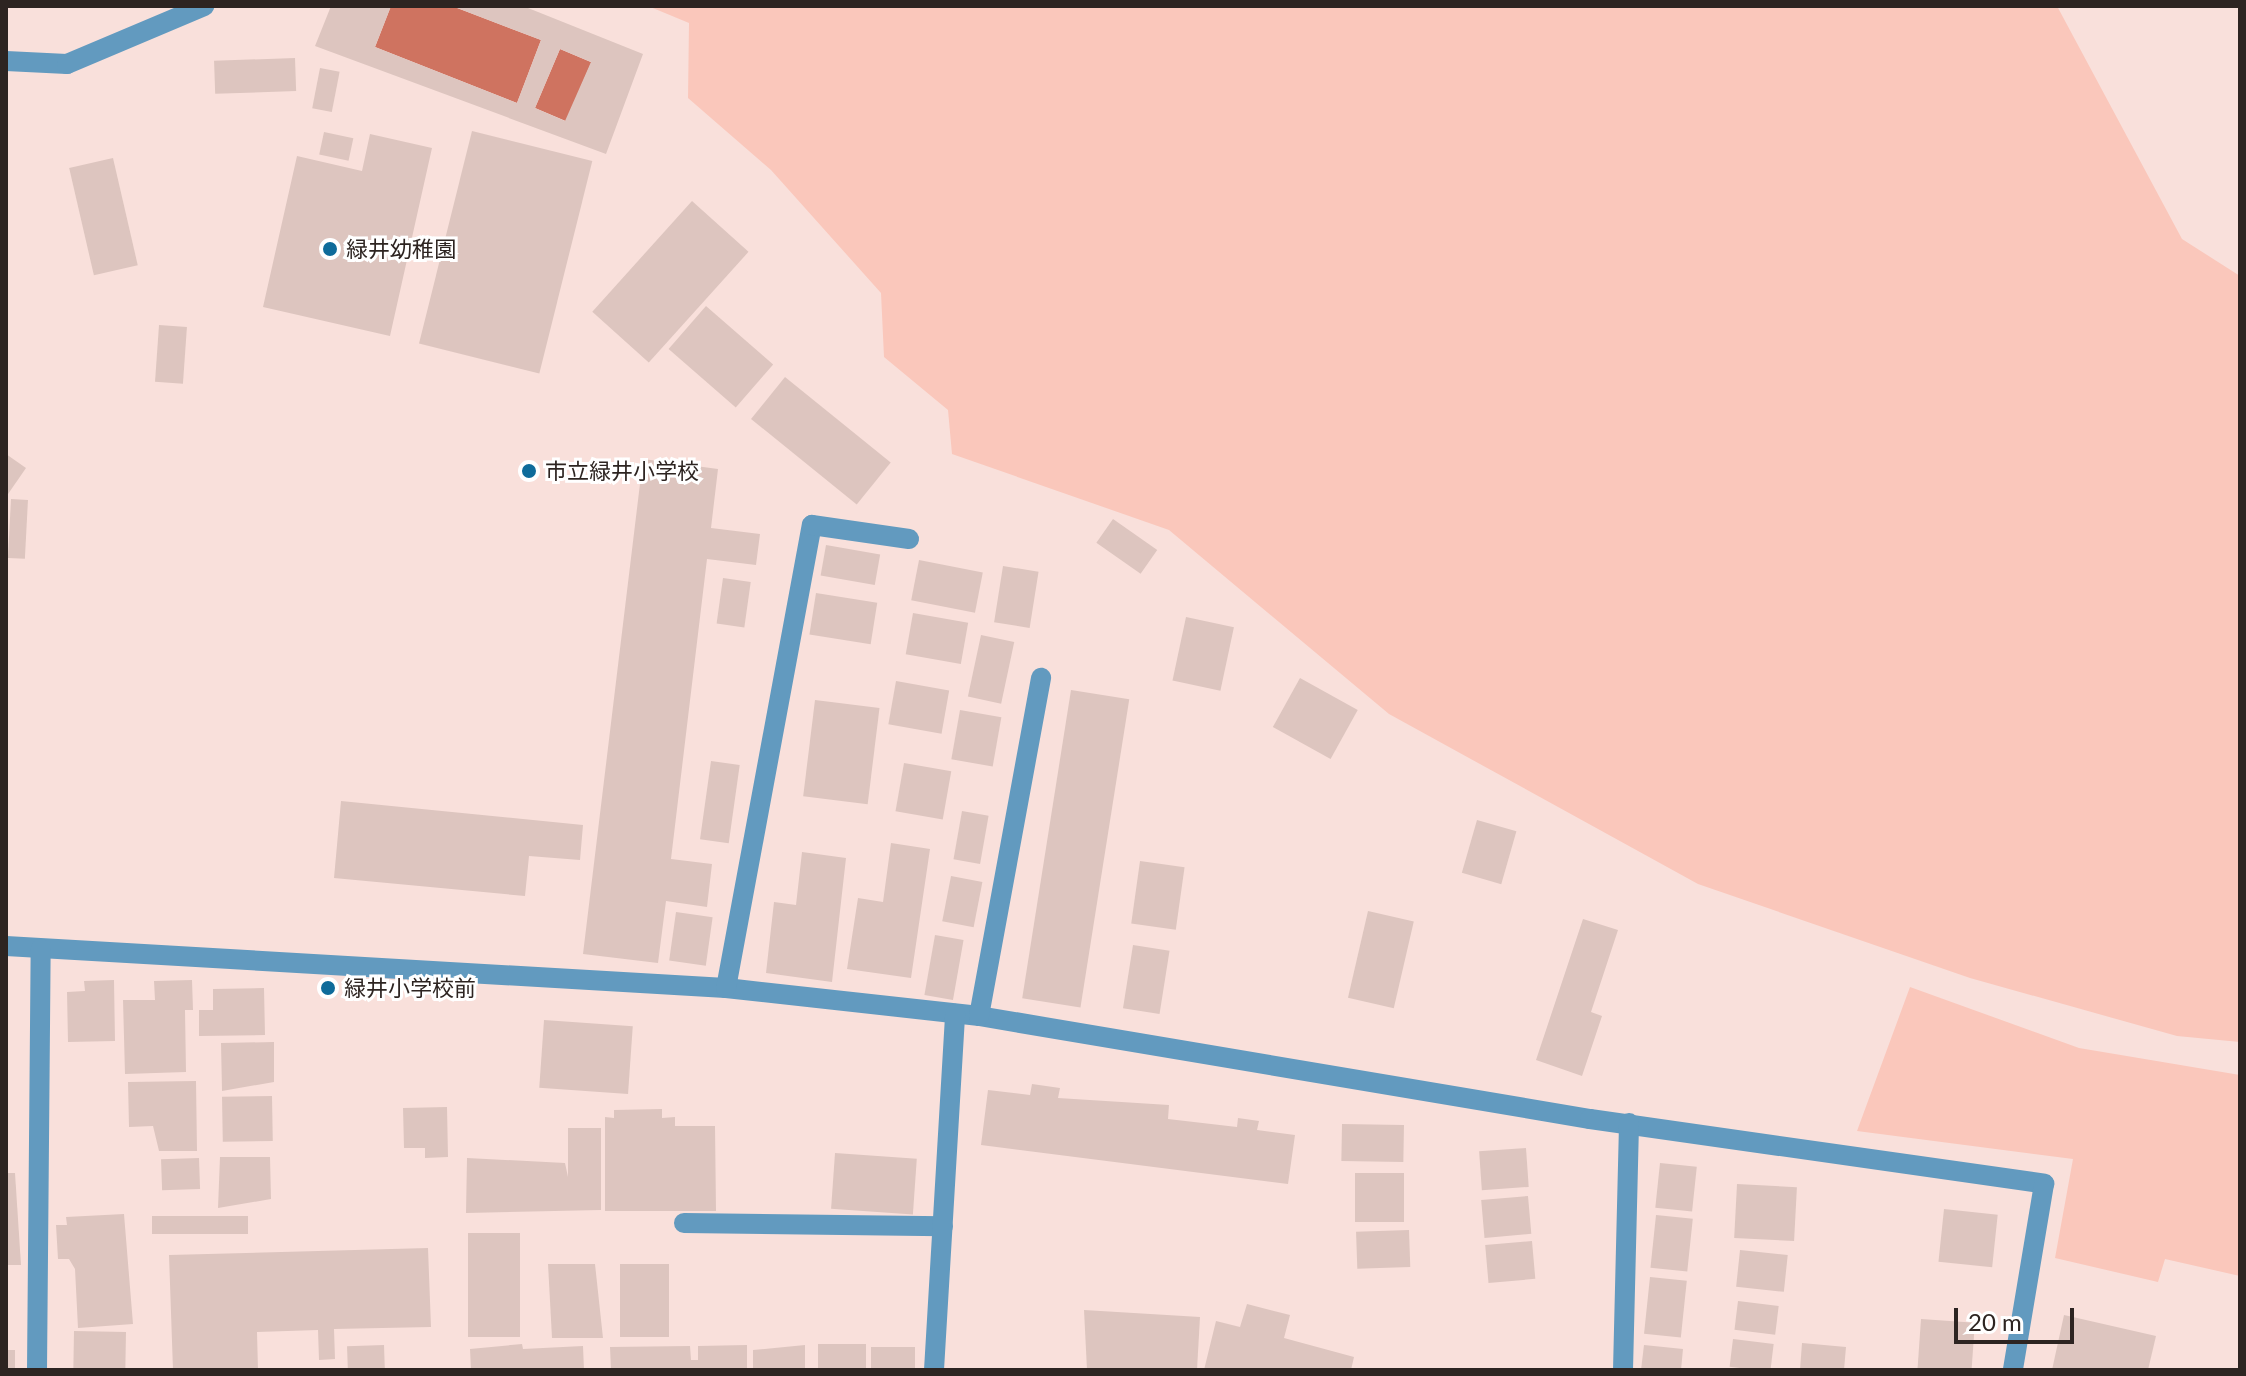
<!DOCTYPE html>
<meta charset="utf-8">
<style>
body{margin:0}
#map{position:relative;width:2246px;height:1376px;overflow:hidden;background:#f9e0db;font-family:Lato,"Noto Sans JP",sans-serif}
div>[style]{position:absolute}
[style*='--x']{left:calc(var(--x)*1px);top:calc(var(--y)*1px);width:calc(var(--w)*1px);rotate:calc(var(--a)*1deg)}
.green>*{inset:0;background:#fac7bb}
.water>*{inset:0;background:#cf7360;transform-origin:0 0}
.building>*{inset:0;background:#ddc5bf;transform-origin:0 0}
.minor>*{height:20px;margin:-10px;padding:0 10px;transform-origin:10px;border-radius:10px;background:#629abf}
.dots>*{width:22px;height:22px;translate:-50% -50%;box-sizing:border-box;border:4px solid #fff;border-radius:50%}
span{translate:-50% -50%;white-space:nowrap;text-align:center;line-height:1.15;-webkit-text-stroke:6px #fff;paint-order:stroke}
.poi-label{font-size:22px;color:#2d2421}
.left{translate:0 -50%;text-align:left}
.frame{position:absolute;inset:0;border:8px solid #2d2421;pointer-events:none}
.scale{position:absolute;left:1954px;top:1308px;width:120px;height:36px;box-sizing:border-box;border:4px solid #2d2421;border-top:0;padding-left:10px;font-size:24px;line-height:28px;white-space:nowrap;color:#2d2421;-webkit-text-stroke:6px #fff;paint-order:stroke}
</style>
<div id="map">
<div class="green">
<i style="clip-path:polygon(648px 6px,2057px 6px,2182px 239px,2240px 276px,2240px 1042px,2177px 1036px,1970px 978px,1698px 884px,1389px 714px,1169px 530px,952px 454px,948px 410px,884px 357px,881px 293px,771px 170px,688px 98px,689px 23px)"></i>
<i style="clip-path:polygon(1910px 987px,2079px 1048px,2240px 1075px,2240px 1276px,2165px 1259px,2158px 1282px,2055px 1258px,2073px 1159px,1857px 1131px)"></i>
</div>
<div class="water">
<i style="clip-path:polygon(391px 6px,452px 6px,541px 40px,517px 103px,375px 47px)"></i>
<i style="left:560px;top:49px;width:34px;height:64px;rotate:23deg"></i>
</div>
<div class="building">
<i style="clip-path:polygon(evenodd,331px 6px,391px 6px,375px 47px,517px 103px,541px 40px,452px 6px,523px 6px,643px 54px,606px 154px,315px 46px,331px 6px,560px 49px,591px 62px,565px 121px,535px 108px,560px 49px)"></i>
<i style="left:295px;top:58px;width:33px;height:81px;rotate:88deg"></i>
<i style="left:320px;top:68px;width:20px;height:41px;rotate:11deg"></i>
<i style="left:472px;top:131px;width:124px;height:219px;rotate:14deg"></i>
<i style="left:324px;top:132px;width:30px;height:23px;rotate:12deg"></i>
<i style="clip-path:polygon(370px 134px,432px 148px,390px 336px,263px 307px,297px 156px,362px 171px)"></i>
<i style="left:113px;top:158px;width:110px;height:45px;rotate:77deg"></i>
<i style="left:692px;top:201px;width:76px;height:149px;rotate:42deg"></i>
<i style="left:706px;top:306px;width:89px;height:57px;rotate:41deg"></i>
<i style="left:159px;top:325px;width:28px;height:57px;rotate:4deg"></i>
<i style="left:785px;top:377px;width:136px;height:54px;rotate:39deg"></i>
<i style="clip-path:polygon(6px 454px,26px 468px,6px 497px)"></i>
<i style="clip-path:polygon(643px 459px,718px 469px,711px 528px,760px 534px,756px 565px,707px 559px,671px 859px,712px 864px,707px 907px,666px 901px,658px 963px,583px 954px)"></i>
<i style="left:11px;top:499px;width:17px;height:59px;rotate:3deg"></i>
<i style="left:1113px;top:519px;width:54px;height:29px;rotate:35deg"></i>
<i style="left:826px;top:545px;width:55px;height:31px;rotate:10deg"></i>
<i style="left:919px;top:560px;width:65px;height:41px;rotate:11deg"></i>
<i style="left:1003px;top:566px;width:36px;height:57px;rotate:9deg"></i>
<i style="left:723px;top:578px;width:28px;height:46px;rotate:8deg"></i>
<i style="left:816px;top:593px;width:62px;height:42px;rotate:9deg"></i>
<i style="left:913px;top:613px;width:56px;height:42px;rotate:10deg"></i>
<i style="left:1186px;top:617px;width:49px;height:65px;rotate:12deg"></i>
<i style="left:981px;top:635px;width:34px;height:63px;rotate:12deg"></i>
<i style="left:1300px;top:678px;width:66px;height:56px;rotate:29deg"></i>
<i style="left:896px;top:681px;width:54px;height:44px;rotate:10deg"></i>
<i style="left:1071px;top:690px;width:59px;height:312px;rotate:9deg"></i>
<i style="left:815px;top:700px;width:65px;height:97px;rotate:7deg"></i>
<i style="left:960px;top:710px;width:42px;height:50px;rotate:10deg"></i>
<i style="left:711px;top:761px;width:29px;height:79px;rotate:8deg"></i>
<i style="left:904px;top:763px;width:48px;height:49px;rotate:10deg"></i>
<i style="clip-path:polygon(341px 801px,583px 825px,580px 860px,529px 856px,525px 896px,334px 878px)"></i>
<i style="left:962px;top:811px;width:27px;height:49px;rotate:10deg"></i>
<i style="left:1477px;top:820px;width:41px;height:55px;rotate:16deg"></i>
<i style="clip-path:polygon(891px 843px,930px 849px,911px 978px,847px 969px,858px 898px,883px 902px)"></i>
<i style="clip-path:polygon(802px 852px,846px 858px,832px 982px,766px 973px,774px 902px,796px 905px)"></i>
<i style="left:1140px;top:861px;width:45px;height:63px;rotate:8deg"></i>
<i style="left:951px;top:876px;width:32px;height:46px;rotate:11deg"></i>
<i style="left:1368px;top:911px;width:47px;height:89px;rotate:13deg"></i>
<i style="left:676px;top:912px;width:37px;height:49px;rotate:8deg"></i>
<i style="clip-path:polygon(1583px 919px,1618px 930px,1591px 1012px,1602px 1016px,1582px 1076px,1536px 1060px)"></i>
<i style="left:935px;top:935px;width:29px;height:61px;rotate:10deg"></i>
<i style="left:1133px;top:945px;width:37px;height:64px;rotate:9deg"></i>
<i style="clip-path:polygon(114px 980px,115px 1041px,68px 1042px,67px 992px,85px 991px,84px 981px)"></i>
<i style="clip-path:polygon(192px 980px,193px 1010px,185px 1010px,186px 1072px,125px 1074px,123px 1000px,155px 1000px,154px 981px)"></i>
<i style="clip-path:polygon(264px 988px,265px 1035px,199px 1036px,199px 1010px,213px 1010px,213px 989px)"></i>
<i style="left:544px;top:1020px;width:89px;height:68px;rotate:4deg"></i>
<i style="clip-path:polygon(274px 1042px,274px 1082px,222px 1091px,221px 1043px)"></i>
<i style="clip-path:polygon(196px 1081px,197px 1151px,159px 1151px,153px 1126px,129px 1127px,128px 1082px)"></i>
<i style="clip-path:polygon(1032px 1084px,1060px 1088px,1058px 1098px,1169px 1105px,1168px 1119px,1237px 1127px,1238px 1118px,1259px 1121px,1257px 1130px,1295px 1135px,1288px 1184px,981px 1145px,988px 1090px,1030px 1095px)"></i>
<i style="left:272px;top:1096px;width:45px;height:50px;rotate:89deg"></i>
<i style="clip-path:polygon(447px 1107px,448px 1157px,425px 1158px,425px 1148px,404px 1148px,403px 1108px)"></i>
<i style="clip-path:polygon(662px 1109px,662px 1118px,675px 1117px,675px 1126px,715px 1126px,716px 1211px,605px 1211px,605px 1117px,614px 1118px,614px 1110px)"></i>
<i style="left:1342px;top:1124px;width:62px;height:37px;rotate:1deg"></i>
<i style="clip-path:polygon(568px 1128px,601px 1128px,601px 1210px,466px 1213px,467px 1158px,565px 1163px,568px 1177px)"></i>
<i style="left:1526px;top:1148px;width:39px;height:47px;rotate:86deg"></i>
<i style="left:835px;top:1153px;width:82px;height:56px;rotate:4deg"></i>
<i style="clip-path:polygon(220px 1157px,270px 1157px,271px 1199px,218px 1208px)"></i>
<i style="left:199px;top:1158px;width:31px;height:38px;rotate:88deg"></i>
<i style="left:1660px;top:1163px;width:37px;height:45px;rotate:6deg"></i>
<i style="clip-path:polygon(6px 1173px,15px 1173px,21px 1265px,6px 1265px)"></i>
<i style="left:1355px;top:1173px;width:49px;height:49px"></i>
<i style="left:1737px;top:1184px;width:60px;height:54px;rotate:3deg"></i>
<i style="left:1528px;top:1196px;width:38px;height:47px;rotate:85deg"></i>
<i style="left:1944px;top:1209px;width:54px;height:53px;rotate:6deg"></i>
<i style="clip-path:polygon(124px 1214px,133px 1324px,78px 1328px,75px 1269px,69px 1259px,58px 1259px,56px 1225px,67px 1225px,66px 1217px)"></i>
<i style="left:1656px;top:1215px;width:37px;height:53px;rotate:6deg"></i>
<i style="left:248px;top:1216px;width:18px;height:96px;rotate:90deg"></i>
<i style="left:1409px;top:1230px;width:37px;height:53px;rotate:88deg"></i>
<i style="left:468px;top:1233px;width:52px;height:104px"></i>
<i style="left:1532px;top:1241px;width:38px;height:47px;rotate:85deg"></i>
<i style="clip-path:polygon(428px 1248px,431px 1327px,334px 1329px,335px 1359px,319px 1360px,318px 1330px,257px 1332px,258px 1370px,173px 1370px,169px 1255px)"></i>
<i style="left:1740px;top:1250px;width:48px;height:37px;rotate:6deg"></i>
<i style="clip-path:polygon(548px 1264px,595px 1264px,603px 1338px,552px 1338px)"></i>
<i style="left:620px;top:1264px;width:49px;height:73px"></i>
<i style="left:1650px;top:1277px;width:37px;height:57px;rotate:6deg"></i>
<i style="left:1738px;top:1301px;width:41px;height:29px;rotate:7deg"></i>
<i style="clip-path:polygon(1247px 1304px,1290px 1315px,1284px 1338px,1354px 1357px,1351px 1370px,1204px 1370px,1216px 1321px,1240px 1327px)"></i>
<i style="clip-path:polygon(1084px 1310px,1200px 1317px,1197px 1370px,1087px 1370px)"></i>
<i style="clip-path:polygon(2064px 1315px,2156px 1336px,2148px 1370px,2052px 1370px)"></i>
<i style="left:1921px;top:1319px;width:54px;height:51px;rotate:4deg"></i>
<i style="left:74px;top:1331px;width:52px;height:39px;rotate:1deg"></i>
<i style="left:1733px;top:1339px;width:41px;height:28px;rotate:7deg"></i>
<i style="clip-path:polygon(1802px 1343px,1846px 1347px,1844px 1370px,1800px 1370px)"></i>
<i style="clip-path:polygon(522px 1344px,523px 1349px,583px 1346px,584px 1370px,471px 1370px,470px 1349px)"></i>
<i style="left:866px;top:1344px;width:26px;height:48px;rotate:90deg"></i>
<i style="left:384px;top:1345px;width:25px;height:37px;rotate:88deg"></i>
<i style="clip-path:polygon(747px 1345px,747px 1370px,611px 1370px,610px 1347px,690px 1346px,691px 1360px,698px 1360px,698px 1346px)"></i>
<i style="clip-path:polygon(805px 1345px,805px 1370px,753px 1370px,753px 1350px)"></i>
<i style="clip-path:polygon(1644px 1345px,1683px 1349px,1681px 1370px,1641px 1370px)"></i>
<i style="left:871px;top:1347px;width:44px;height:23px"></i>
<i style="left:6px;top:1350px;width:9px;height:20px"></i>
</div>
<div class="minor">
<i style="--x:6;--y:61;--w:61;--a:2.8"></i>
<i style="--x:67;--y:64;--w:149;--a:-22.9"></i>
<i style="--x:6;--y:946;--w:721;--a:3.34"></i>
<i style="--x:726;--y:988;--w:255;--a:6.3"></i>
<i style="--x:979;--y:1016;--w:620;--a:9.57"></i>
<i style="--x:1590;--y:1119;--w:459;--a:8.1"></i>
<i style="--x:2044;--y:1184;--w:189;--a:99.5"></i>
<i style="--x:726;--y:988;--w:471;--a:-79.5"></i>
<i style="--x:812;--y:525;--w:98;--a:8.2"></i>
<i style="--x:979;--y:1016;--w:344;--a:-79.6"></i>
<i style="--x:684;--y:1223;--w:259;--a:0.7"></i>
<i style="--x:37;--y:1370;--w:421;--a:-89.5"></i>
<i style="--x:934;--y:1370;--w:357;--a:-86.6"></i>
<i style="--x:1623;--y:1370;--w:247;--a:-88.6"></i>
</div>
<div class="dots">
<i style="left:330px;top:249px;background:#0f6b9a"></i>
<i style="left:529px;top:471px;background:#0f6b9a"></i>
<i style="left:328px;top:988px;background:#0f6b9a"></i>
</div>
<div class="poi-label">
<span class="left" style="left:346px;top:249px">緑井幼稚園</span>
<span class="left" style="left:545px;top:471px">市立緑井小学校</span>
<span class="left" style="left:344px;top:988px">緑井小学校前</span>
</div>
<div class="frame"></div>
<div class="scale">20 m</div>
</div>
